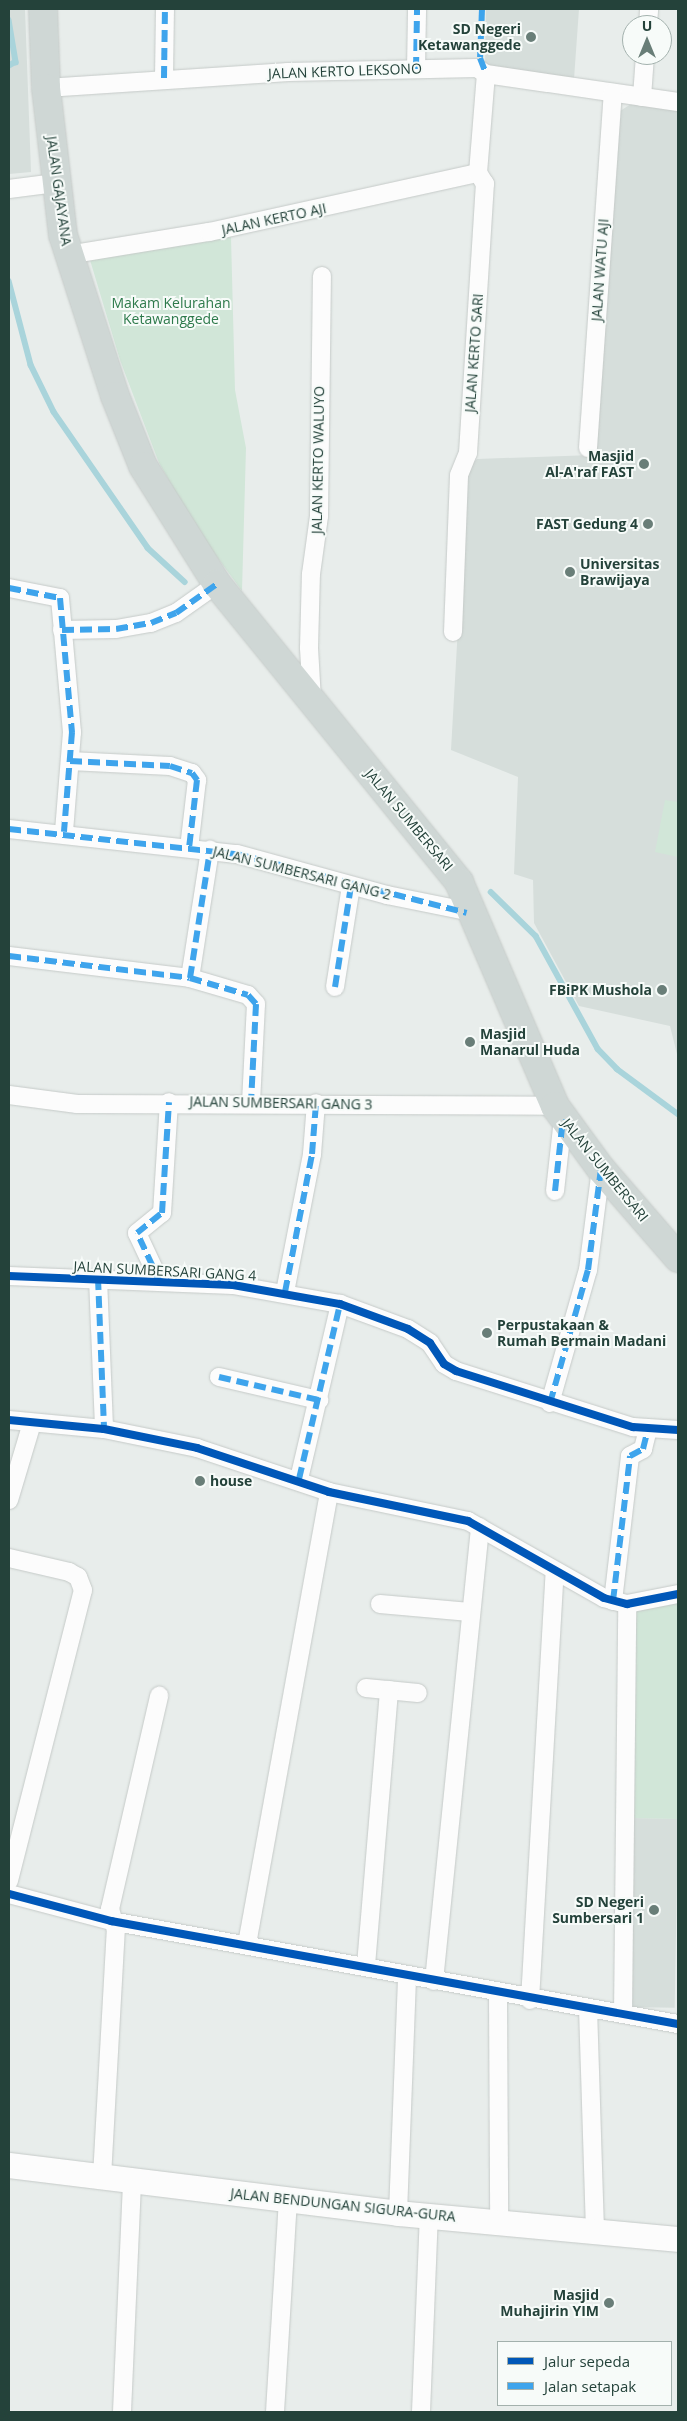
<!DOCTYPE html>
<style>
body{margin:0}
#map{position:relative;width:687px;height:2421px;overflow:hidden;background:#e8edeb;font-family:"Open Sans",sans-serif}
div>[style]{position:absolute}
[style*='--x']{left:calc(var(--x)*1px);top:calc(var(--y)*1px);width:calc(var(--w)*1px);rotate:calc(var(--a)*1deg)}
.built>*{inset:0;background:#d6dedb;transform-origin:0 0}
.green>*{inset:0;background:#d1e6d8}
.stream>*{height:5.5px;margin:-2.75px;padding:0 2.75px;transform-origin:2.75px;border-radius:2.75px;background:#a9d4db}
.roads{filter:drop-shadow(0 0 1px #c5cac8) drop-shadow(0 0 1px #c5cac8)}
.minor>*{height:18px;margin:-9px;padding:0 9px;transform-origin:9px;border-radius:9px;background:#fcfcfc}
.secondary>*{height:25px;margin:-12.5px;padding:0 12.5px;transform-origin:12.5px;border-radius:12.5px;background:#fcfcfc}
.primary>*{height:28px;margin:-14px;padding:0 14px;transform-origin:14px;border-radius:14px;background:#cfd7d5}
.quiet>*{height:6px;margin-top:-3px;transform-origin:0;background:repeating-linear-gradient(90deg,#3ea4ec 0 12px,transparent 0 18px)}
.cycleway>*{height:8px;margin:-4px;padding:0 4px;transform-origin:4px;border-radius:4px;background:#0057b8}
.dots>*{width:14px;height:14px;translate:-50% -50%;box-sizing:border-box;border:2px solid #f7fbf9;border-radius:50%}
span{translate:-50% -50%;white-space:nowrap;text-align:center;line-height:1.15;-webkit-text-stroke:4px #f7fbf9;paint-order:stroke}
.poi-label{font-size:14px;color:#24423a;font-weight:700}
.right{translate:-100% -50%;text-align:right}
.left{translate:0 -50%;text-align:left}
.street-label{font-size:14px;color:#24423a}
.park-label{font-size:14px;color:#2d7a4b}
.frame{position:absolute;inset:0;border:10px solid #24423a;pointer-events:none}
.legend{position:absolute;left:497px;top:2341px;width:175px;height:65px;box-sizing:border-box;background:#f7fbf9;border:1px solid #a3b1ad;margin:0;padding:6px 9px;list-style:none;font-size:15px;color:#24423a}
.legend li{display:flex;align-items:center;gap:10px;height:25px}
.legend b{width:25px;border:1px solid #a3b1ad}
.north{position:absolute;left:622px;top:15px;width:50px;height:50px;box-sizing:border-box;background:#f7fbf9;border:1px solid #a3b1ad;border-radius:50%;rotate:0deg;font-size:14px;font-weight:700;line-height:20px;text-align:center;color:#24423a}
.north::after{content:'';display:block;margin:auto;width:18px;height:22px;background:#697e78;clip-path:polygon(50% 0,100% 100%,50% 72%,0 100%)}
</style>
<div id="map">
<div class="built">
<i style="clip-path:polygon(9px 9px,25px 9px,31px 172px,9px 174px)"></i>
<i style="clip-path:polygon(486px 9px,579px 9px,574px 79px,485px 66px)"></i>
<i style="clip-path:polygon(631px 104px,678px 110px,678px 1058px,670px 1026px,579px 1006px,534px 923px,533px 880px,514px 874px,518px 777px,451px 750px,467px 468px,477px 459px,593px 455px,620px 111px)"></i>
<i style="left:631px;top:1818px;width:47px;height:189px;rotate:1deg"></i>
</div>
<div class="green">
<i style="clip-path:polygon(231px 237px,235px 390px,246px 448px,242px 591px,197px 530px,159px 463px,120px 360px,90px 260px)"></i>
<i style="clip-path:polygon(665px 800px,678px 802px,678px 857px,655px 852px)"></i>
<i style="clip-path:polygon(678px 1602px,678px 1819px,631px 1818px,636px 1611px)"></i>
</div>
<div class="stream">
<i style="--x:9;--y:20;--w:43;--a:80.5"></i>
<i style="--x:16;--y:62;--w:8;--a:150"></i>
<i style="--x:9;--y:281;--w:87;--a:75.3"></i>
<i style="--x:31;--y:365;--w:52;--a:63.9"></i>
<i style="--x:54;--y:412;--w:165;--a:55.3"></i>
<i style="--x:148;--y:548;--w:50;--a:42.6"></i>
<i style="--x:491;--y:892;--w:63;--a:44.4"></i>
<i style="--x:536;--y:936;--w:129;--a:61.2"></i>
<i style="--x:598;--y:1049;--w:28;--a:46"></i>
<i style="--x:617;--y:1069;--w:76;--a:36.4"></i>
</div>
<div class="roads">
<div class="minor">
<i style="--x:648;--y:25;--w:16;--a:-86"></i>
<i style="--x:416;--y:69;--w:60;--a:-89"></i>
<i style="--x:164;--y:78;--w:69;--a:-89.2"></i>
<i style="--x:46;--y:88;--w:243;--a:-3.8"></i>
<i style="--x:288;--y:72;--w:189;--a:-1.2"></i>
<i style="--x:477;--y:68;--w:11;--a:34"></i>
<i style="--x:486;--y:74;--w:194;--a:8.3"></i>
<i style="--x:642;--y:97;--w:42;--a:-85.9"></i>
<i style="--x:9;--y:189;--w:47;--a:-7.3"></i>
<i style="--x:68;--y:255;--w:143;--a:-9.3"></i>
<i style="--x:209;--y:232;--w:275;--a:-12.4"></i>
<i style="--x:588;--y:448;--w:356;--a:-86"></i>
<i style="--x:9;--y:588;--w:52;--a:11.1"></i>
<i style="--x:60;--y:598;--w:135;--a:84.9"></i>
<i style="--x:72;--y:732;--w:100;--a:94.6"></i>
<i style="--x:62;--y:630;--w:54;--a:-1.1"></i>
<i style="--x:116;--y:629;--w:36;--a:-10"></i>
<i style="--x:151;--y:623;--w:27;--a:-22"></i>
<i style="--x:176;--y:613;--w:50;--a:-35.3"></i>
<i style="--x:453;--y:632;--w:157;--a:-87.8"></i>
<i style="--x:459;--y:475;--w:24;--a:-68"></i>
<i style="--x:468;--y:453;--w:270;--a:-86.4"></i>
<i style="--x:485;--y:184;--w:13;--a:-122"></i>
<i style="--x:478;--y:173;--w:99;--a:-85.4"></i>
<i style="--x:312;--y:700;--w:52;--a:-93.3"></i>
<i style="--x:309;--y:648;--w:74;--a:-88.5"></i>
<i style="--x:311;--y:574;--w:59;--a:-82.1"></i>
<i style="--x:319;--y:516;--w:240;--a:-89.3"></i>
<i style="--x:70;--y:761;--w:100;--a:2.9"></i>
<i style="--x:170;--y:766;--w:23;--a:18"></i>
<i style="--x:192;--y:773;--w:9;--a:54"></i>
<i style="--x:197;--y:780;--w:68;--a:96.7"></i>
<i style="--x:9;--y:829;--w:229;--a:6.3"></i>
<i style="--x:237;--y:854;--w:156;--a:15.3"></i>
<i style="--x:387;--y:895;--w:91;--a:11.4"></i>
<i style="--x:9;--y:956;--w:182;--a:6.9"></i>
<i style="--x:190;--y:978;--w:60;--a:16.3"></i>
<i style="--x:248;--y:995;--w:12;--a:48"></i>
<i style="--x:256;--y:1004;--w:98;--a:92.9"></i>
<i style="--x:190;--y:978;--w:130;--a:-81.1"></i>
<i style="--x:335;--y:987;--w:102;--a:-81"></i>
<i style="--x:9;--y:1095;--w:69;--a:7.5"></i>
<i style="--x:77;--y:1104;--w:478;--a:0.2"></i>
<i style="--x:555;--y:1191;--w:72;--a:-83.7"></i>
<i style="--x:9;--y:1276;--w:224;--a:2.3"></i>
<i style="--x:233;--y:1285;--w:109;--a:10.1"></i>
<i style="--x:340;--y:1304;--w:72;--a:20.2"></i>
<i style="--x:408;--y:1329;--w:26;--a:32"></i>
<i style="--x:430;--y:1343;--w:25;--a:56"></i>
<i style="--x:444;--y:1364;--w:14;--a:30"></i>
<i style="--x:456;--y:1371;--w:186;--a:17.6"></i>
<i style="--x:633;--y:1427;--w:45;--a:3.8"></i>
<i style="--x:98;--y:1278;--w:151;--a:87.7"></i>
<i style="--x:160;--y:1282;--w:54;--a:-115.1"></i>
<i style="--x:137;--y:1233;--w:32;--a:-39"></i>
<i style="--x:162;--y:1213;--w:111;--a:-86.4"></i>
<i style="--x:285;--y:1292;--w:141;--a:-78.9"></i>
<i style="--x:312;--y:1154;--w:51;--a:-85.5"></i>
<i style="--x:219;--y:1377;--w:103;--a:13"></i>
<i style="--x:550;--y:1403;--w:138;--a:-74.1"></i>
<i style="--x:588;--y:1270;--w:102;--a:-82.7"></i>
<i style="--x:9;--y:1420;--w:95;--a:5.4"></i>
<i style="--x:104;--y:1429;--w:95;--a:11.5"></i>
<i style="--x:197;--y:1448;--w:139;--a:18.4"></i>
<i style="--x:329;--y:1492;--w:142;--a:11.8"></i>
<i style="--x:468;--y:1521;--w:156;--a:29.5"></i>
<i style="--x:604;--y:1598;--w:24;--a:15"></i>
<i style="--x:627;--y:1604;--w:52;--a:-11.1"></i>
<i style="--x:299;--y:1479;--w:180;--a:-76.8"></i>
<i style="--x:9;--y:1500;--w:80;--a:-73.4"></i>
<i style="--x:9;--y:1558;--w:62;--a:13.1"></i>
<i style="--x:69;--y:1572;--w:10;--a:29"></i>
<i style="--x:78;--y:1577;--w:14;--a:69"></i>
<i style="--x:83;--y:1590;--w:300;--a:104.3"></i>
<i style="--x:613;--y:1601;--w:146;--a:-83.3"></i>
<i style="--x:630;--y:1456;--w:15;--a:-28"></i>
<i style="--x:643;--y:1449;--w:21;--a:-76"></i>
<i style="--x:380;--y:1604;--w:90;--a:5.1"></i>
<i style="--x:366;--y:1688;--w:52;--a:5.5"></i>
<i style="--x:9;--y:1894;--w:106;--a:14.8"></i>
<i style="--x:111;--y:1921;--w:576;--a:10.3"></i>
<i style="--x:247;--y:1944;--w:459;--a:-79.7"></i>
<i style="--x:366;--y:1965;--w:276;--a:-85.2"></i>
<i style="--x:434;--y:1981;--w:456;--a:-84.2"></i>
<i style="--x:498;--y:1994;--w:228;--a:89.7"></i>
<i style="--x:530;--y:2000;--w:429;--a:-86.7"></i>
<i style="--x:588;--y:2008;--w:224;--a:88.2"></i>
<i style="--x:623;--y:2014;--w:410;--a:-89.4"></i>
<i style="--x:102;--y:2177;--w:247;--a:-86.8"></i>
<i style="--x:116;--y:1930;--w:22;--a:-106"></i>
<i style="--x:110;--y:1909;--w:219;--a:-77"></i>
<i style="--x:398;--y:2213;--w:238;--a:-87.8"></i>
<i style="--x:122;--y:2412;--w:231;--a:-87.5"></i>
<i style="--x:275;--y:2412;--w:213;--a:-86.5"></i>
<i style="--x:421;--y:2412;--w:196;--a:-87.7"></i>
</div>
<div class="secondary">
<i style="--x:9;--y:2165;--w:392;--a:7"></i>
<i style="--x:398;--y:2213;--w:281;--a:5.3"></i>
</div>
<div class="primary">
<i style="--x:43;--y:9;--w:79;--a:87.8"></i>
<i style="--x:46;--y:88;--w:148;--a:83.4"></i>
<i style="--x:63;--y:235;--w:169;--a:72.1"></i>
<i style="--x:115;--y:396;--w:75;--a:68.2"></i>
<i style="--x:143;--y:466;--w:139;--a:57.9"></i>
<i style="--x:217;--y:584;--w:384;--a:50.9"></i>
<i style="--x:459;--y:882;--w:244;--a:66.8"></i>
<i style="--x:555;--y:1106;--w:78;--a:53.9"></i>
<i style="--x:601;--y:1169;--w:118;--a:49.1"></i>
</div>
</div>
<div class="quiet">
<i style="--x:482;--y:9;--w:49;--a:92.3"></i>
<i style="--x:480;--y:58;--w:17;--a:69"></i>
<i style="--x:416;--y:69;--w:60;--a:-89"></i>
<i style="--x:164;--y:78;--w:69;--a:-89.2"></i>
<i style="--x:9;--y:588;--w:52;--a:11.1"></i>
<i style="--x:60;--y:598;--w:135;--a:84.9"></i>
<i style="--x:72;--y:732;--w:100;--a:94.6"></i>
<i style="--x:62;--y:630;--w:54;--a:-1.1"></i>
<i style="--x:116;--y:629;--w:36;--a:-10"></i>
<i style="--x:151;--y:623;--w:27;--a:-22"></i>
<i style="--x:176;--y:613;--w:50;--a:-35.3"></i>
<i style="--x:70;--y:761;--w:100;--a:2.9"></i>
<i style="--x:170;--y:766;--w:23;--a:18"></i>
<i style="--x:192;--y:773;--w:9;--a:54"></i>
<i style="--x:197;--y:780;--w:68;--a:96.7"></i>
<i style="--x:9;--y:829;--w:229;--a:6.3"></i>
<i style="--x:237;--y:854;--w:237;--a:14.4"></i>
<i style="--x:9;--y:956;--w:182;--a:6.9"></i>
<i style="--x:190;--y:978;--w:60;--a:16.3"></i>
<i style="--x:248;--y:995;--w:12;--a:48"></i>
<i style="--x:256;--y:1004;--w:98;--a:92.9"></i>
<i style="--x:190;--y:978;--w:130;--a:-81.1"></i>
<i style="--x:335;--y:987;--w:102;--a:-81"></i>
<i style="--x:555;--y:1191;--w:72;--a:-83.7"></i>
<i style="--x:98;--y:1278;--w:151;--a:87.7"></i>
<i style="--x:160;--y:1282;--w:54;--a:-115.1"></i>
<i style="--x:137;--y:1233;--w:32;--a:-39"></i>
<i style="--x:162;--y:1213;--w:111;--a:-86.4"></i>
<i style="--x:285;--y:1292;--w:141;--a:-78.9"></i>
<i style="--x:312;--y:1154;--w:51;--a:-85.5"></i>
<i style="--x:219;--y:1377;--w:103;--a:13"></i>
<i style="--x:550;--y:1403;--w:138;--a:-74.1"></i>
<i style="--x:588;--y:1270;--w:102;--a:-82.7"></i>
<i style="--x:299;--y:1479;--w:180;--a:-76.8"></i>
<i style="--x:613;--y:1601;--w:146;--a:-83.3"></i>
<i style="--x:630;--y:1456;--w:15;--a:-28"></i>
<i style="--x:643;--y:1449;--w:21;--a:-76"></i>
</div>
<div class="cycleway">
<i style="--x:9;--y:1276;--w:224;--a:2.3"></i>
<i style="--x:233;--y:1285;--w:109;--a:10.1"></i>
<i style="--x:340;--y:1304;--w:72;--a:20.2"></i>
<i style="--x:408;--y:1329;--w:26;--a:32"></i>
<i style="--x:430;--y:1343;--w:25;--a:56"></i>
<i style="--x:444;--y:1364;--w:14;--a:30"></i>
<i style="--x:456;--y:1371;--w:186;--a:17.6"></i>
<i style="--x:633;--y:1427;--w:45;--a:3.8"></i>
<i style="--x:9;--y:1420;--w:95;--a:5.4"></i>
<i style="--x:104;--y:1429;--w:95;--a:11.5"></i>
<i style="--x:197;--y:1448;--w:139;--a:18.4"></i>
<i style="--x:329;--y:1492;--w:142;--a:11.8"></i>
<i style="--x:468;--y:1521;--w:156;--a:29.5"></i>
<i style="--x:604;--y:1598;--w:24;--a:15"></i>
<i style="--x:627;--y:1604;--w:52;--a:-11.1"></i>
<i style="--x:9;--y:1894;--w:106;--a:14.8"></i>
<i style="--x:111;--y:1921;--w:576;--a:10.3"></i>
</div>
<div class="dots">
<i style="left:531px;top:37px;background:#697e78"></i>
<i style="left:644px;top:464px;background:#697e78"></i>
<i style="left:648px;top:524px;background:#697e78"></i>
<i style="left:570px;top:572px;background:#697e78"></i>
<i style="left:662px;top:990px;background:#697e78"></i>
<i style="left:470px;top:1042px;background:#697e78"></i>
<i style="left:487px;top:1333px;background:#697e78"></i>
<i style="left:200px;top:1481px;background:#697e78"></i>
<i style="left:654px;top:1910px;background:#697e78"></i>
<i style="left:609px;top:2303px;background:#697e78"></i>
</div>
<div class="poi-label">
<span class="right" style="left:521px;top:37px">SD Negeri<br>Ketawanggede</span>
<span class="right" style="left:634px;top:464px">Masjid<br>Al-A'raf FAST</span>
<span class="right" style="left:638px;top:524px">FAST Gedung 4</span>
<span class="left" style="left:580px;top:572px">Universitas<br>Brawijaya</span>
<span class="right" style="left:652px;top:990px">FBiPK Mushola</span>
<span class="left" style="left:480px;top:1042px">Masjid<br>Manarul Huda</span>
<span class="left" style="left:497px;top:1333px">Perpustakaan &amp;<br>Rumah Bermain Madani</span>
<span class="left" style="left:210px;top:1481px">house</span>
<span class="right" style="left:644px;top:1910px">SD Negeri<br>Sumbersari 1</span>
<span class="right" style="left:599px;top:2303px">Masjid<br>Muhajirin YIM</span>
</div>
<div class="street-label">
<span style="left:345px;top:71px;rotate:-2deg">JALAN KERTO LEKSONO</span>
<span style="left:59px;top:191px;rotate:82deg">JALAN GAJAYANA</span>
<span style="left:274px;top:219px;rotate:-12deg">JALAN KERTO AJI</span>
<span style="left:600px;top:270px;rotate:-86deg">JALAN WATU AJI</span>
<span style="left:474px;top:353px;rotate:-86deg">JALAN KERTO SARI</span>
<span style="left:318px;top:460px;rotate:-89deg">JALAN KERTO WALUYO</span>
<span style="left:409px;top:820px;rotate:50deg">JALAN SUMBERSARI</span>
<span style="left:302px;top:873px;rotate:14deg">JALAN SUMBERSARI GANG 2</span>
<span style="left:281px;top:1103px;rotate:1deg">JALAN SUMBERSARI GANG 3</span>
<span style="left:605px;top:1170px;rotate:51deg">JALAN SUMBERSARI</span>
<span style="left:165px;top:1271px;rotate:3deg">JALAN SUMBERSARI GANG 4</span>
<span style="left:343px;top:2205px;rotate:6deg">JALAN BENDUNGAN SIGURA-GURA</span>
</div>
<div class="park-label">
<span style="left:171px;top:311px">Makam Kelurahan<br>Ketawanggede</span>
</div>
<div class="frame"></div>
<ul class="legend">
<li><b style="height:6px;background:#0057b8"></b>Jalur sepeda</li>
<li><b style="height:6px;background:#3ea4ec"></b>Jalan setapak</li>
</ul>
<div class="north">U</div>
</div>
